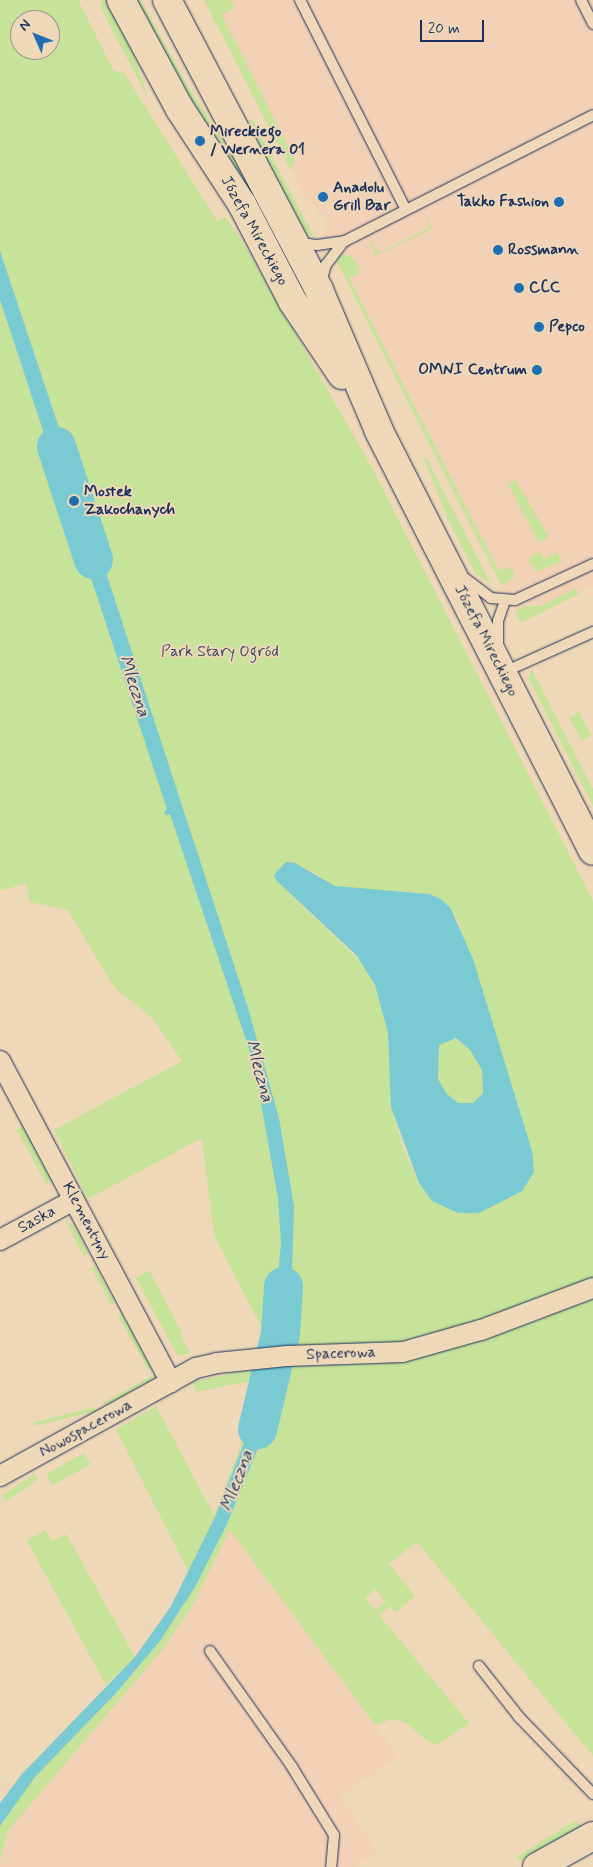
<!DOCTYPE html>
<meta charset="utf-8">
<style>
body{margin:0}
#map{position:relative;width:593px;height:1867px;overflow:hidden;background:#eed8b7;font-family:Mynerve,sans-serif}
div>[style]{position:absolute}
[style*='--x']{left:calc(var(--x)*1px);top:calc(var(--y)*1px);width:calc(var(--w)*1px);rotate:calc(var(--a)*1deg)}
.built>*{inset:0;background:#f2d1b7}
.green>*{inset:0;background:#c7e299;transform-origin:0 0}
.water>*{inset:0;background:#79cad3}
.river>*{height:39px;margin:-19.5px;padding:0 19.5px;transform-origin:19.5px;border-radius:19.5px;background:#79cad3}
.roads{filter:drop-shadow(0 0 1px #1b2f5e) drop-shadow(0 0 1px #1b2f5e)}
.lane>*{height:10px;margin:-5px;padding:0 5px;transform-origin:5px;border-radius:5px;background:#eed8b7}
.street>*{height:20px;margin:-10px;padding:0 10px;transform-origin:10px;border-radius:10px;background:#eed8b7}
.secondary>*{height:28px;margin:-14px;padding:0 14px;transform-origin:14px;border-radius:14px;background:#eed8b7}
.dots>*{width:14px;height:14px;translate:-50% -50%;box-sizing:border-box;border:2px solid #eed8b7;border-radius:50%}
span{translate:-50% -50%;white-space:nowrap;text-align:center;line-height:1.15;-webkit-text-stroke:4px #eed8b7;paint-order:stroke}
.poi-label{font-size:16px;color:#1b2f5e;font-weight:700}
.left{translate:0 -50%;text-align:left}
.right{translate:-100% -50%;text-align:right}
.street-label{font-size:16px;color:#1b2f5e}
.park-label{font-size:16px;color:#354a67}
.water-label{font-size:18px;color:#294670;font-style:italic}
.north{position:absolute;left:10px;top:10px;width:50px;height:50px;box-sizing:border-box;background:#eed8b7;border:1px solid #9a9493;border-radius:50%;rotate:314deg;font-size:14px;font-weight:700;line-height:20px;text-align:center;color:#1b2f5e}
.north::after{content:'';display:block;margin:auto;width:18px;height:22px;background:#1f6fb2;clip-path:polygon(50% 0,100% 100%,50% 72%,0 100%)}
.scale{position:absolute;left:420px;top:20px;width:64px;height:22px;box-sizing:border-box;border:2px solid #1b2f5e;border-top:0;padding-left:6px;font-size:15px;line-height:18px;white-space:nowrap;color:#1b2f5e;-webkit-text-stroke:4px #eed8b7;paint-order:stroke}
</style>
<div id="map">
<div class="built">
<i style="clip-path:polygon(231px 0,593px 0,593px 587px,579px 594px,576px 588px,540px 606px,525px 606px,515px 611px,501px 585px,499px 571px,349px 278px,344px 276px,322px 232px,325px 231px,321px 222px,325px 220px,323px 215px,320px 216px,313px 203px,309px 205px,291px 171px,295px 160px,221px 15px,235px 8px)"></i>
<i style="clip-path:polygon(230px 1529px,399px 1757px,340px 1795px,376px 1851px,357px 1867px,0 1867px,8px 1831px,163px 1649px,190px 1610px)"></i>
</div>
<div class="green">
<i style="clip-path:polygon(evenodd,0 0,78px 0,113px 70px,124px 73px,217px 221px,225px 217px,242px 241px,370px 464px,593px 901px,593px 1756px,417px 1542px,389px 1564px,415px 1596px,396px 1612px,390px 1606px,379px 1615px,469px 1723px,439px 1744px,430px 1743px,405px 1722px,393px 1719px,375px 1725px,230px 1530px,190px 1610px,163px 1649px,8px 1831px,0 1861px,0 1826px,12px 1806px,35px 1777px,138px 1668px,160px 1641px,195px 1587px,269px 1420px,281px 1378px,268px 1340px,214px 1236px,202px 1138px,88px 1199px,54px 1130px,182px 1061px,153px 1019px,114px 987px,68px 910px,30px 902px,26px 883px,0 891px,0 0,20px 20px,50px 20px,50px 50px,20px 50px,20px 20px,0 0,308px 869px,335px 886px,357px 890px,415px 892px,441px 899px,458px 920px,519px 1107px,458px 1213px,432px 1201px,419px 1183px,406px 1155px,391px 1107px,388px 1033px,375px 985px,366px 967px,277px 881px,308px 869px,0 0,375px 1589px,385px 1601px,375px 1610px,365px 1598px,375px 1589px)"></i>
<i style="clip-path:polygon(102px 0,107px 0,131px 46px,148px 98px,100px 7px)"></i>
<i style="clip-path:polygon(134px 0,141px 0,187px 85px,240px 167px,271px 224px,266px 227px,185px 96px)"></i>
<i style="clip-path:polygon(204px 0,231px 0,235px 8px,222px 15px,295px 160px,291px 171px)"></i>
<i style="clip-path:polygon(252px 119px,315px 239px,301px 230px,262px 153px,249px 120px)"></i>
<i style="clip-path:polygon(424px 213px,432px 229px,375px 256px,369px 239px,379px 253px,429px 228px)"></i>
<i style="clip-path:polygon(345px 254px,352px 257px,360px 268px,359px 273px,349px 278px,499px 571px,507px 567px,514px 571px,514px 578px,501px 585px,335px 258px)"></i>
<i style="clip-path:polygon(424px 459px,427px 459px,491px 584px,476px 574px,449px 521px)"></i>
<i style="clip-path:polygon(516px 480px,549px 537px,538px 542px,508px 484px)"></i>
<i style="clip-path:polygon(539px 551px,544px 559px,557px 552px,562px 561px,537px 572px,528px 560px)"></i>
<i style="clip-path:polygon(576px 588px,579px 594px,521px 623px,515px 611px,525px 606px,540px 606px)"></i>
<i style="clip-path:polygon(532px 670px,593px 789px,593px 806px,528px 678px)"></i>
<i style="left:579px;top:712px;width:27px;height:11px;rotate:62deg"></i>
<i style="clip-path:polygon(455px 1038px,470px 1050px,482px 1070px,483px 1093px,473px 1103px,458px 1103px,446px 1093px,438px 1079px,439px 1045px)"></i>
<i style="left:24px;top:1125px;width:63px;height:9px;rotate:61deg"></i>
<i style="clip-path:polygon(66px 1221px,74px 1226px,89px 1253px,84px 1256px)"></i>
<i style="left:95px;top:1266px;width:42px;height:4px;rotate:62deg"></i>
<i style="clip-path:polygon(149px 1270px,179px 1327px,185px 1345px,191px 1353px,178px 1356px,136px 1278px)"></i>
<i style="left:121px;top:1313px;width:63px;height:4px;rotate:61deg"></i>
<i style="clip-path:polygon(263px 1370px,261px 1378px,265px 1378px,253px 1420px,215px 1517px,189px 1573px,116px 1429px,156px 1406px,214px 1515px,249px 1424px,260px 1384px,245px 1382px,196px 1392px,193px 1382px,238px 1372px)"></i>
<i style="clip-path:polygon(158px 1372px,150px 1381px,106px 1406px,103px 1403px)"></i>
<i style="left:95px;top:1407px;width:4px;height:63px;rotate:76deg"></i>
<i style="left:84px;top:1453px;width:13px;height:43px;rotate:61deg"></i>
<i style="left:34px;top:1474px;width:7px;height:39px;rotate:56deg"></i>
<i style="clip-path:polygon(45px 1530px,52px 1541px,66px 1534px,135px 1657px,106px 1685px,27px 1541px)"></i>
<i style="clip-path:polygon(574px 1821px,584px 1827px,518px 1862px,517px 1857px)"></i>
</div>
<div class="water">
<i style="clip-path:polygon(0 251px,81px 494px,66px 500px,0 300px)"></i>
<i style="clip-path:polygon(84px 505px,248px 1008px,279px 1118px,294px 1206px,290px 1339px,273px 1340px,281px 1242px,278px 1198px,254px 1064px,170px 814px,166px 815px,164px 812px,167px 809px,69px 511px)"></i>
<i style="clip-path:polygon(evenodd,286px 862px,295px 863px,335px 886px,429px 894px,441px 899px,451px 909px,473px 959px,532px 1151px,534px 1172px,522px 1191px,479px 1213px,458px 1213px,432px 1201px,419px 1183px,391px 1107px,388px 1033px,375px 985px,357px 956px,277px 881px,274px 875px,286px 862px,456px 1038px,470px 1050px,482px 1070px,483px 1093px,473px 1103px,458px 1103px,446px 1093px,438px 1079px,439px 1045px,456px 1038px)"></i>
<i style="clip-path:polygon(265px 1378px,281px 1378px,269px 1421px,227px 1524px,195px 1587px,160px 1641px,116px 1693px,35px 1777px,0 1826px,0 1803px,21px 1775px,135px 1657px,171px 1606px,215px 1517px,253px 1420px)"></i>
</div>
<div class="river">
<i style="--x:56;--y:446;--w:119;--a:71.9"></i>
<i style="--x:257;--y:1429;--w:99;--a:-76.5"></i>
<i style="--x:280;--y:1333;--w:47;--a:-86.3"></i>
</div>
<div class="roads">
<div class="lane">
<i style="--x:300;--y:0;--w:235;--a:63.2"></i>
<i style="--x:581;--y:0;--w:27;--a:63"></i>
<i style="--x:297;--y:242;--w:20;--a:9"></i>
<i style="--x:317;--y:245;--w:28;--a:-8"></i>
<i style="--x:345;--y:241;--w:278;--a:-26.9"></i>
<i style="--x:321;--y:282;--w:18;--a:-74"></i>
<i style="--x:326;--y:265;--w:30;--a:-53"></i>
<i style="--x:466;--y:579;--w:31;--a:37"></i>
<i style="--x:491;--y:598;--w:24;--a:5"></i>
<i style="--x:515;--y:600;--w:86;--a:-24.8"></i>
<i style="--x:498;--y:646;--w:25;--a:-90"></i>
<i style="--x:498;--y:621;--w:21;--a:-71"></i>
<i style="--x:504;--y:672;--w:98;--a:-24.2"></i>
<i style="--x:210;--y:1651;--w:142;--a:54.7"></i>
<i style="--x:292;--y:1767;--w:80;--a:58.3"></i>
<i style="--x:334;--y:1835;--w:32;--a:95"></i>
<i style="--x:479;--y:1666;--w:65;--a:51.9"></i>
<i style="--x:519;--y:1717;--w:107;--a:46.1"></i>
</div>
<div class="street">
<i style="--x:0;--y:1061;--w:364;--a:62"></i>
<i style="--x:0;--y:1240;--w:84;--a:-28.4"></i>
<i style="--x:0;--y:1476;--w:224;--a:-28.9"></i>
<i style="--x:196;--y:1368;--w:22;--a:-13"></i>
<i style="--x:217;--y:1363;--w:70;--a:-5.7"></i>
<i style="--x:287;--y:1356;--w:116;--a:-2"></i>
<i style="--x:403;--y:1352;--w:81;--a:-15.8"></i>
<i style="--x:481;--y:1330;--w:120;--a:-20.6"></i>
</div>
<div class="secondary">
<i style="--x:121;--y:0;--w:124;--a:61.6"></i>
<i style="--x:180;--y:109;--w:113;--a:56.9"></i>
<i style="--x:242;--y:204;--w:110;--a:62.5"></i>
<i style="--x:293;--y:302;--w:88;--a:56.1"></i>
<i style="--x:167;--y:0;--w:327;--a:62.3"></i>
<i style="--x:319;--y:290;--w:153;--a:66.9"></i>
<i style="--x:379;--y:431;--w:471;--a:63"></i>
<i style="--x:537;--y:1867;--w:64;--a:-29"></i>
</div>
</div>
<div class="dots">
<i style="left:200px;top:141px;background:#1f6fb2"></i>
<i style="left:323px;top:197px;background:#1f6fb2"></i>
<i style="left:559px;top:202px;background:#1f6fb2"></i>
<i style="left:498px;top:250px;background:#1f6fb2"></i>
<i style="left:519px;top:288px;background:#1f6fb2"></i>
<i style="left:539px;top:327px;background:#1f6fb2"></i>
<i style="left:537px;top:370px;background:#1f6fb2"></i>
<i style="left:74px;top:501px;background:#1f6fb2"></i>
</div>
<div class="poi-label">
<span class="left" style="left:210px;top:141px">Mireckiego<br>/ Wernera 01</span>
<span class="left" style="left:333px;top:197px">Anadolu<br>Grill Bar</span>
<span class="right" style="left:549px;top:202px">Takko Fashion</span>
<span class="left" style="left:508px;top:250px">Rossmann</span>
<span class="left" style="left:529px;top:288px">CCC</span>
<span class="left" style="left:549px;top:327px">Pepco</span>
<span class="right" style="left:527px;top:370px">OMNI Centrum</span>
<span class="left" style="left:84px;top:501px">Mostek<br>Zakochanych</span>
</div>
<div class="street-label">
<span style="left:254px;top:231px;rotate:61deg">Józefa Mireckiego</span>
<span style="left:486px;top:641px;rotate:63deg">Józefa Mireckiego</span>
<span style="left:37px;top:1220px;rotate:-29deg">Saska</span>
<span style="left:86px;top:1221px;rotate:62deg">Klementyny</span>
<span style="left:341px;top:1354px;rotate:-2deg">Spacerowa</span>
<span style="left:86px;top:1429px;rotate:-29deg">Nowospacerowa</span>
</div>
<div class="park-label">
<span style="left:220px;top:652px">Park Stary Ogród</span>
</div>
<div class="water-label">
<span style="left:134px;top:686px;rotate:72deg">Mleczna</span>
<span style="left:259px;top:1071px;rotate:75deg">Mleczna</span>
<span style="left:237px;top:1481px;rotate:-69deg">Mleczna</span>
</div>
<div class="north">N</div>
<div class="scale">20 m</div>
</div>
